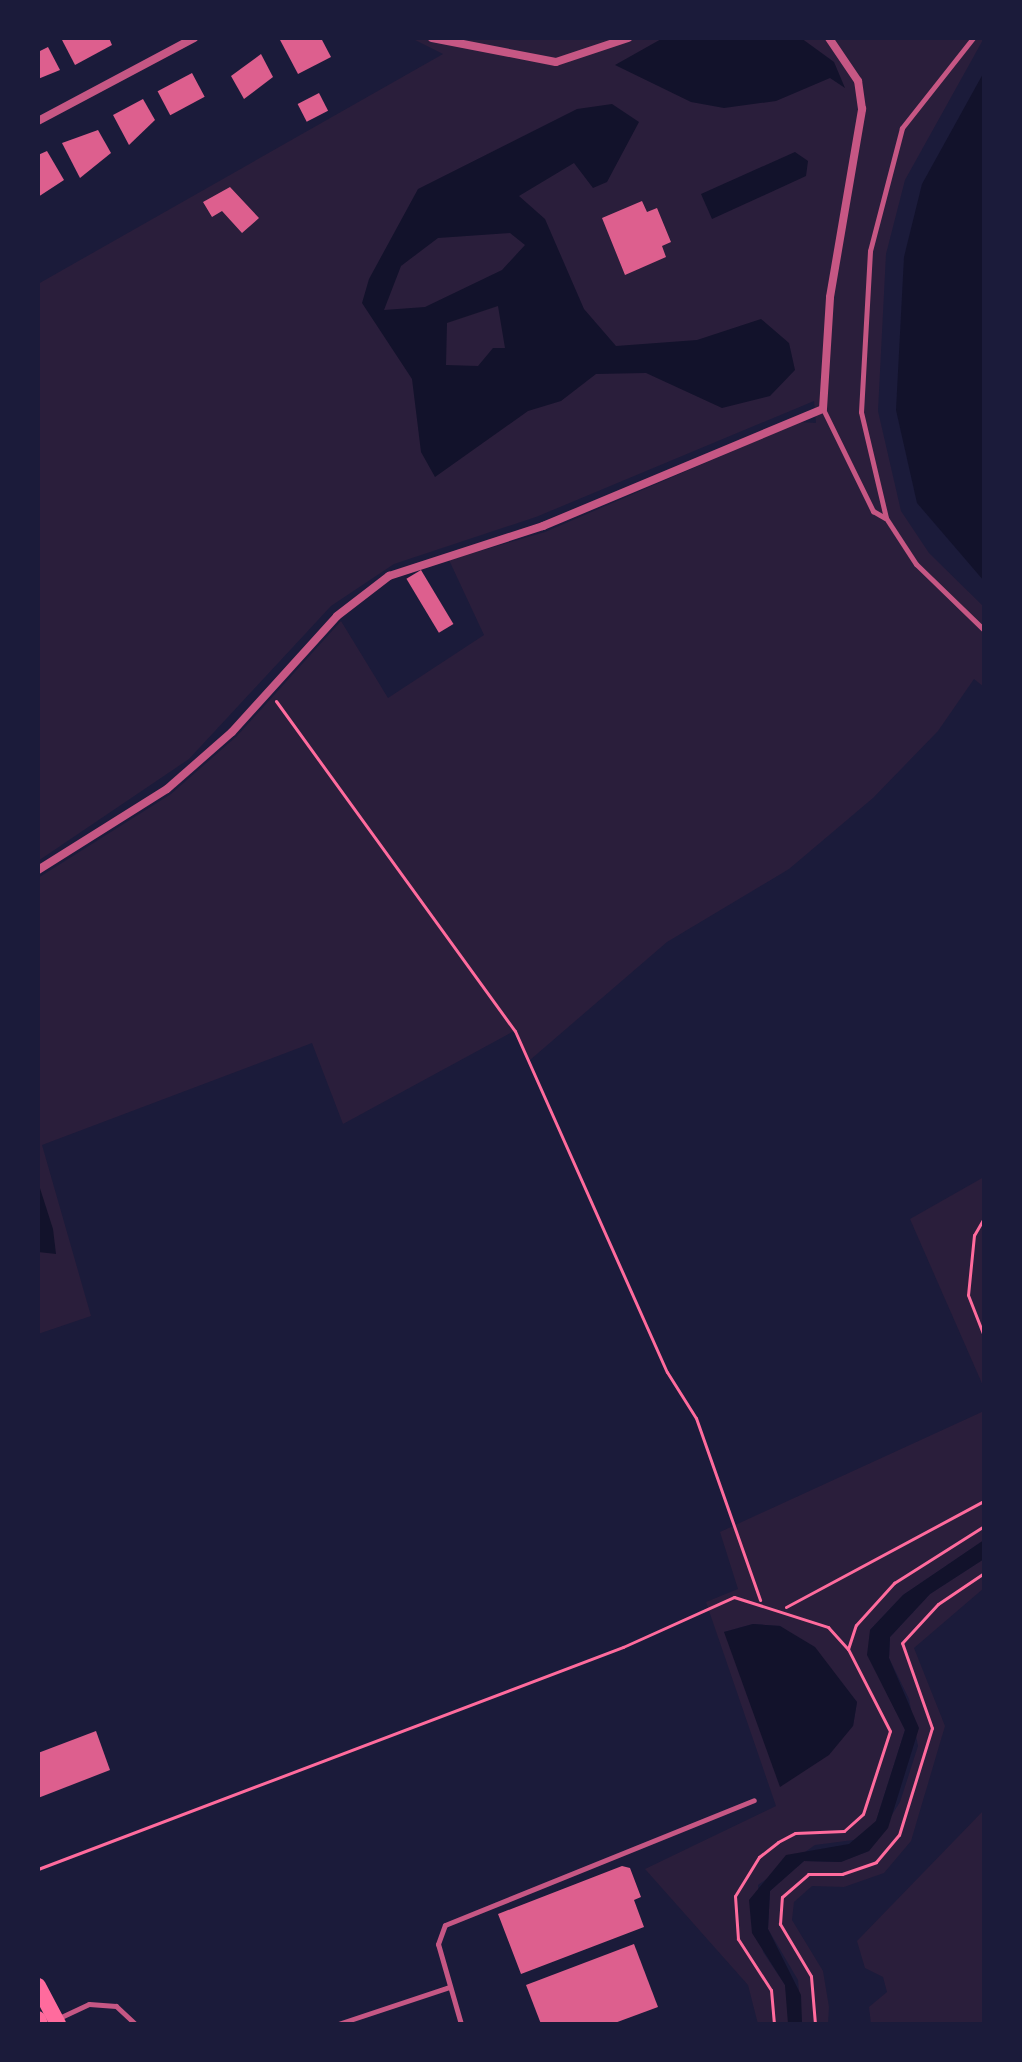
<!DOCTYPE html>
<style>
body{margin:0}
#map{position:relative;width:1022px;height:2062px;overflow:hidden;background:#1b1b3a;font-family:"PT Sans Narrow",sans-serif}
div>[style]{position:absolute}
[style*='--x']{left:calc(var(--x)*1px);top:calc(var(--y)*1px);width:calc(var(--w)*1px);rotate:calc(var(--a)*1deg)}
.green>*{inset:0;background:#2a1e3b}
.water>*{inset:0;background:#12122b}
.building>*{inset:0;background:#dd5f8e;transform-origin:0 0}
.path>*{height:3px;margin:-1.5px;padding:0 1.5px;transform-origin:1.5px;border-radius:1.5px;background:#ff6b9d}
.service>*{height:5px;margin:-2.5px;padding:0 2.5px;transform-origin:2.5px;border-radius:2.5px;background:#c65784}
.minor>*{height:8px;margin:-4px;padding:0 4px;transform-origin:4px;border-radius:4px;background:#c65784}
.primary>*{height:16px;margin:-8px;padding:0 8px;transform-origin:8px;border-radius:8px;background:#ff6b9d}
span{translate:-50% -50%;white-space:nowrap;text-align:center;line-height:1.15;-webkit-text-stroke:8px #1b1b3a;paint-order:stroke}
.frame{position:absolute;inset:0;border:40px solid #1b1b3a;pointer-events:none}
</style>
<div id="map">
<div class="green">
<i style="clip-path:polygon(411px 38px,984px 38px,905px 180px,886px 254px,878px 411px,901px 511px,929px 553px,984px 607px,984px 687px,974px 679px,938px 731px,873px 798px,789px 869px,667px 942px,530px 1060px,514px 1031px,343px 1124px,312px 1043px,42px 1145px,91px 1316px,38px 1334px,38px 878px,171px 794px,237px 736px,341px 621px,388px 698px,484px 635px,449px 560px,545px 532px,800px 422px,816px 423px,814px 401px,536px 517px,394px 564px,331px 606px,189px 759px,38px 861px,38px 284px,443px 54px)"></i>
<i style="clip-path:polygon(984px 1177px,984px 1388px,910px 1219px)"></i>
<i style="clip-path:polygon(evenodd,984px 1411px,984px 1540px,903px 1595px,870px 1630px,905px 1730px,876px 1821px,861px 1839px,815px 1845px,758px 1885px,763px 1952px,785px 1985px,788px 2008px,788px 2024px,758px 2024px,748px 1985px,645px 1869px,776px 1806px,706px 1602px,738px 1589px,720px 1532px,984px 1411px,753px 1624px,780px 1626px,806px 1644px,857px 1702px,853px 1726px,724px 1632px,753px 1624px)"></i>
<i style="clip-path:polygon(984px 1559px,984px 1588px,914px 1648px,945px 1726px,911px 1841px,884px 1873px,844px 1887px,812px 1886px,794px 1902px,792px 1920px,823px 1971px,829px 2007px,828px 2024px,802px 2024px,798px 1980px,768px 1929px,770px 1891px,804px 1861px,840px 1862px,869px 1851px,900px 1802px,918px 1746px,909px 1699px,889px 1658px,890px 1637px,930px 1594px)"></i>
<i style="clip-path:polygon(984px 1810px,984px 2024px,871px 2024px,869px 2007px,887px 1992px,883px 1977px,865px 1968px,857px 1941px)"></i>
</div>
<div class="water">
<i style="clip-path:polygon(663px 38px,801px 38px,834px 62px,845px 88px,830px 78px,776px 101px,724px 108px,691px 102px,615px 65px)"></i>
<i style="clip-path:polygon(984px 72px,984px 581px,917px 503px,896px 410px,904px 257px,922px 184px)"></i>
<i style="clip-path:polygon(evenodd,612px 104px,639px 122px,607px 182px,593px 188px,574px 163px,519px 196px,545px 219px,584px 309px,616px 346px,697px 340px,761px 319px,789px 343px,795px 370px,770px 396px,722px 408px,646px 373px,596px 374px,561px 401px,528px 411px,435px 477px,421px 452px,412px 379px,362px 303px,369px 279px,418px 189px,577px 109px,612px 104px,510px 233px,525px 245px,502px 270px,425px 307px,384px 310px,401px 266px,438px 238px,510px 233px,612px 104px,498px 306px,505px 348px,493px 348px,478px 366px,446px 365px,447px 323px,498px 306px)"></i>
<i style="clip-path:polygon(795px 152px,808px 161px,806px 176px,712px 219px,701px 194px)"></i>
<i style="clip-path:polygon(38px 1182px,53px 1229px,56px 1254px,38px 1252px)"></i>
<i style="clip-path:polygon(984px 1540px,984px 1559px,930px 1594px,890px 1637px,889px 1658px,919px 1728px,888px 1828px,869px 1851px,841px 1862px,804px 1861px,770px 1891px,768px 1929px,801px 1995px,802px 2024px,788px 2024px,785px 1985px,752px 1933px,749px 1900px,786px 1855px,849px 1844px,876px 1821px,905px 1730px,867px 1655px,870px 1630px,903px 1595px)"></i>
<i style="clip-path:polygon(753px 1624px,780px 1626px,815px 1647px,857px 1702px,853px 1726px,829px 1755px,780px 1787px,724px 1632px)"></i>
</div>
<div class="building">
<i style="clip-path:polygon(61px 38px,109px 38px,112px 45px,75px 65px)"></i>
<i style="clip-path:polygon(279px 38px,321px 38px,331px 57px,298px 74px)"></i>
<i style="clip-path:polygon(48px 47px,60px 70px,38px 79px,38px 52px)"></i>
<i style="clip-path:polygon(261px 54px,273px 77px,244px 99px,231px 76px)"></i>
<i style="left:192px;top:73px;width:27px;height:39px;rotate:62deg"></i>
<i style="left:319px;top:93px;width:20px;height:24px;rotate:63deg"></i>
<i style="clip-path:polygon(143px 99px,155px 120px,129px 145px,113px 115px)"></i>
<i style="clip-path:polygon(98px 130px,111px 153px,80px 178px,62px 143px)"></i>
<i style="clip-path:polygon(47px 151px,64px 180px,38px 197px,38px 155px)"></i>
<i style="clip-path:polygon(230px 187px,259px 218px,242px 233px,222px 211px,212px 217px,203px 202px)"></i>
<i style="clip-path:polygon(642px 201px,647px 212px,657px 208px,671px 242px,662px 246px,666px 257px,625px 275px,602px 218px)"></i>
<i style="left:421px;top:570px;width:63px;height:17px;rotate:59deg"></i>
<i style="clip-path:polygon(96px 1731px,110px 1770px,38px 1798px,38px 1753px)"></i>
<i style="clip-path:polygon(622px 1866px,630px 1868px,641px 1897px,634px 1900px,644px 1927px,521px 1974px,498px 1914px)"></i>
<i style="clip-path:polygon(634px 1944px,658px 2007px,612px 2024px,541px 2024px,526px 1985px)"></i>
</div>
<div class="path">
<i style="--x:276;--y:701;--w:407;--a:54.1"></i>
<i style="--x:515;--y:1031;--w:373;--a:66"></i>
<i style="--x:667;--y:1372;--w:54;--a:57.8"></i>
<i style="--x:696;--y:1418;--w:193;--a:70.6"></i>
<i style="--x:984;--y:1218;--w:20;--a:120"></i>
<i style="--x:974;--y:1235;--w:60;--a:95.7"></i>
<i style="--x:968;--y:1295;--w:44;--a:68.7"></i>
<i style="--x:786;--y:1607;--w:225;--a:-28.2"></i>
<i style="--x:38;--y:1869;--w:626;--a:-20.78"></i>
<i style="--x:623;--y:1647;--w:122;--a:-24.2"></i>
<i style="--x:734;--y:1597;--w:99;--a:17.7"></i>
<i style="--x:828;--y:1627;--w:30;--a:48"></i>
<i style="--x:774;--y:2024;--w:34;--a:-95"></i>
<i style="--x:771;--y:1990;--w:61;--a:-122.9"></i>
<i style="--x:738;--y:1939;--w:43;--a:-94"></i>
<i style="--x:735;--y:1896;--w:46;--a:-58.4"></i>
<i style="--x:759;--y:1857;--w:24;--a:-38"></i>
<i style="--x:778;--y:1842;--w:19;--a:-28"></i>
<i style="--x:795;--y:1833;--w:49;--a:-2.3"></i>
<i style="--x:844;--y:1831;--w:25;--a:-42"></i>
<i style="--x:863;--y:1814;--w:87;--a:-72"></i>
<i style="--x:890;--y:1731;--w:92;--a:-117.1"></i>
<i style="--x:848;--y:1649;--w:25;--a:-72"></i>
<i style="--x:856;--y:1625;--w:57;--a:-47.9"></i>
<i style="--x:894;--y:1583;--w:107;--a:-32.3"></i>
<i style="--x:815;--y:2024;--w:48;--a:-94.8"></i>
<i style="--x:811;--y:1976;--w:61;--a:-120.8"></i>
<i style="--x:780;--y:1924;--w:27;--a:-86"></i>
<i style="--x:782;--y:1897;--w:35;--a:-41"></i>
<i style="--x:808;--y:1874;--w:34;--a:0"></i>
<i style="--x:842;--y:1874;--w:36;--a:-19"></i>
<i style="--x:876;--y:1862;--w:35;--a:-50"></i>
<i style="--x:899;--y:1835;--w:112;--a:-72.9"></i>
<i style="--x:932;--y:1728;--w:90;--a:-109.4"></i>
<i style="--x:902;--y:1643;--w:53;--a:-47.3"></i>
<i style="--x:938;--y:1604;--w:55;--a:-34"></i>
</div>
<div class="service">
<i style="--x:973;--y:38;--w:115;--a:128.3"></i>
<i style="--x:902;--y:128;--w:127;--a:104.6"></i>
<i style="--x:870;--y:251;--w:161;--a:93.2"></i>
<i style="--x:861;--y:412;--w:109;--a:76.7"></i>
<i style="--x:886;--y:518;--w:55;--a:56.9"></i>
<i style="--x:916;--y:564;--w:95;--a:44.1"></i>
<i style="--x:823;--y:409;--w:114;--a:63.9"></i>
<i style="--x:873;--y:511;--w:14;--a:30"></i>
<i style="--x:59;--y:2018;--w:33;--a:-25"></i>
<i style="--x:89;--y:2004;--w:27;--a:4"></i>
<i style="--x:116;--y:2006;--w:26;--a:43"></i>
<i style="--x:338;--y:2024;--w:117;--a:-18.4"></i>
<i style="--x:461;--y:2024;--w:83;--a:-106"></i>
<i style="--x:438;--y:1944;--w:20;--a:-70"></i>
<i style="--x:445;--y:1925;--w:333;--a:-22"></i>
</div>
<div class="minor">
<i style="--x:432;--y:38;--w:126;--a:11"></i>
<i style="--x:556;--y:62;--w:76;--a:-18.4"></i>
<i style="--x:38;--y:121;--w:177;--a:-28"></i>
<i style="--x:38;--y:870;--w:152;--a:-32.1"></i>
<i style="--x:167;--y:789;--w:86;--a:-41.2"></i>
<i style="--x:232;--y:732;--w:156;--a:-47.8"></i>
<i style="--x:337;--y:616;--w:66;--a:-37.6"></i>
<i style="--x:389;--y:576;--w:162;--a:-18"></i>
<i style="--x:543;--y:526;--w:303;--a:-22.7"></i>
<i style="--x:823;--y:409;--w:112;--a:-86.4"></i>
<i style="--x:830;--y:297;--w:191;--a:-80.3"></i>
<i style="--x:862;--y:109;--w:28;--a:-98"></i>
<i style="--x:858;--y:81;--w:52;--a:-124"></i>
</div>
<div class="primary">
<i style="--x:38;--y:1986;--w:43;--a:62.2"></i>
<i style="--x:38;--y:2019;--w:5;--a:68"></i>
</div>
<div class="frame"></div>
</div>
